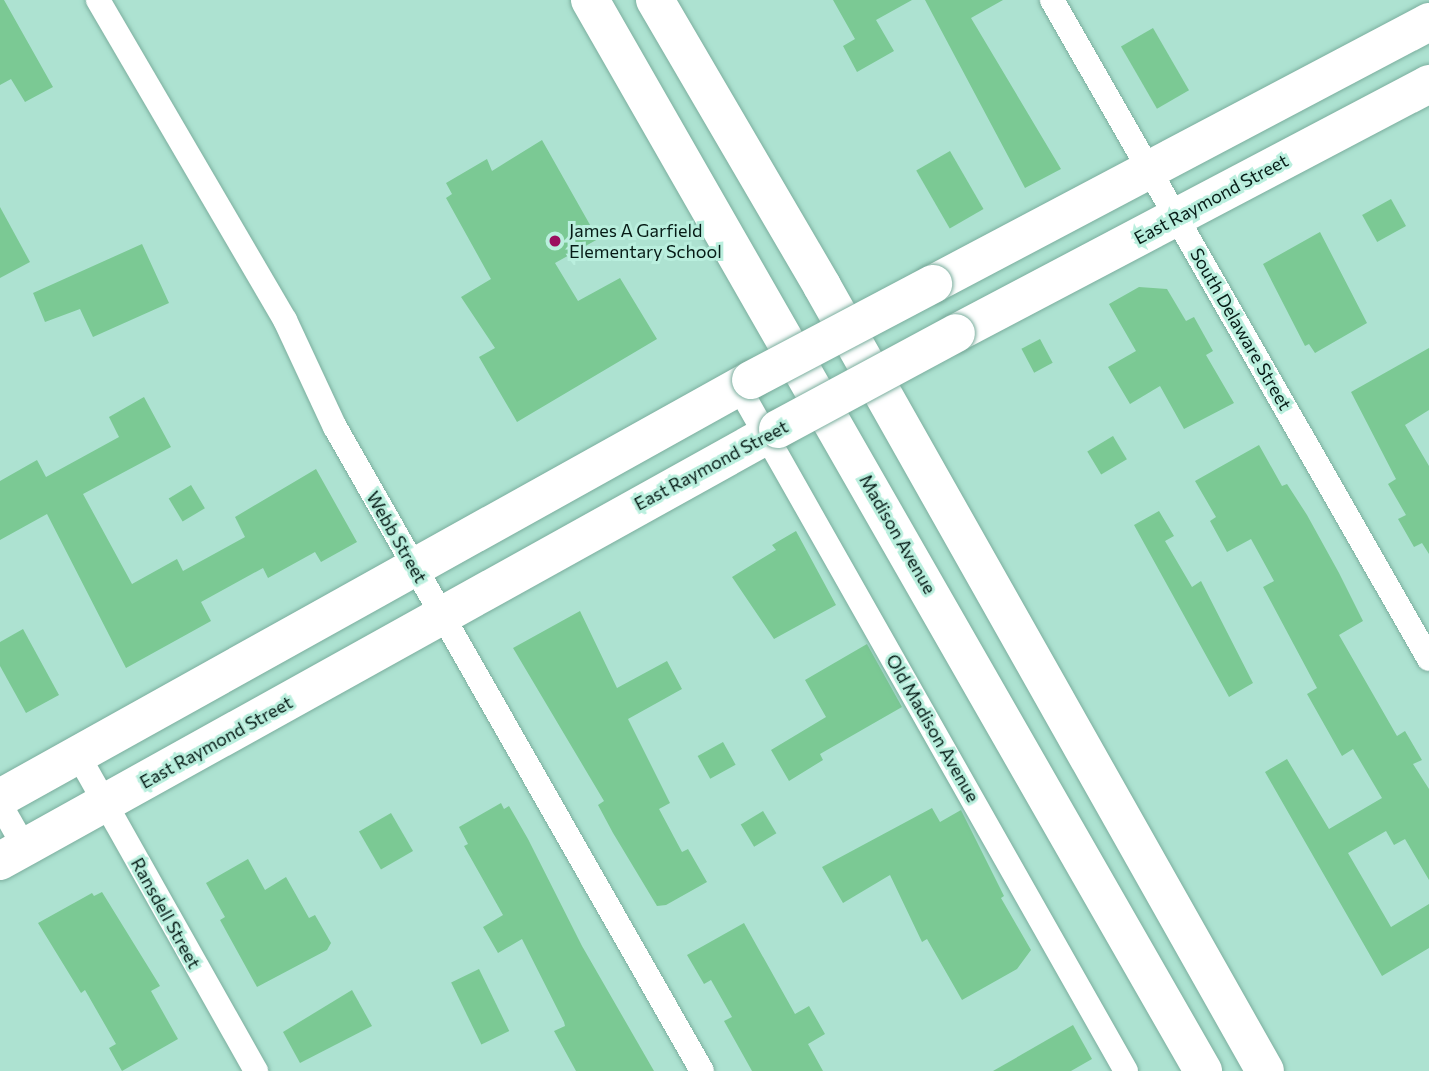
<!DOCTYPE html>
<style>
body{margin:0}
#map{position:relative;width:1429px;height:1071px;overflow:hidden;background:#ade2d1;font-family:Commissioner,sans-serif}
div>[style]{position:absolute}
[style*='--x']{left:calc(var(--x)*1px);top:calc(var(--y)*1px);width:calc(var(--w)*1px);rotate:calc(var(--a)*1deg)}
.building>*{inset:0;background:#7bc994;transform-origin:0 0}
.roads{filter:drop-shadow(0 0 2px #7bae9e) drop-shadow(0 0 2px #7bae9e)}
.minor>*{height:24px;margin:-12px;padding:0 12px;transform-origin:12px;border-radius:12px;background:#fff}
.primary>*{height:38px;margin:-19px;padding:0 19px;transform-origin:19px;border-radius:19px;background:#fff}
.bridges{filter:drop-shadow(0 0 2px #7bae9e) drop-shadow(0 0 2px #7bae9e)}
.primary-bridge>*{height:38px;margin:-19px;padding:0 19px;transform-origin:19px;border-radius:19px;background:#fff}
.dots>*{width:19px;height:19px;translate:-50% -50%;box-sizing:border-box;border:4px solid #baefde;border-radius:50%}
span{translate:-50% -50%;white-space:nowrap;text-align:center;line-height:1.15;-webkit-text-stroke:6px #baefde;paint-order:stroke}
.street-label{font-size:18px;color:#061b16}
.poi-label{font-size:18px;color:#061b16}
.left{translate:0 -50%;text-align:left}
</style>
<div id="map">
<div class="building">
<i style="clip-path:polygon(0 0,4px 0,53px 87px,25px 102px,11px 79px,0 85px)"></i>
<i style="clip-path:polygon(833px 0,912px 0,876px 20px,894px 51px,857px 72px,843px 46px,855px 39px)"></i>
<i style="clip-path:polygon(925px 0,1003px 0,971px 18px,1061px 169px,1025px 188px)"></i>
<i style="left:1153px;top:28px;width:72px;height:37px;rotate:60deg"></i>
<i style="clip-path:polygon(542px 140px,598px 239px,555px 263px,578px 301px,620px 278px,657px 339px,517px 422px,479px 357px,495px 348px,461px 297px,491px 279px,446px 198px,452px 194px,446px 183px,487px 159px,492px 171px)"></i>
<i style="left:950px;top:151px;width:67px;height:39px;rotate:60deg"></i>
<i style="left:1391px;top:199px;width:31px;height:33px;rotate:61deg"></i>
<i style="clip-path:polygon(0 207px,30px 262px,0 278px)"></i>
<i style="clip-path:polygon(1320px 232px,1367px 323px,1315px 353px,1309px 344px,1305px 346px,1263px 264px)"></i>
<i style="clip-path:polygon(142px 244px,169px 303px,93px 337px,80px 309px,45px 322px,33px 293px)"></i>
<i style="clip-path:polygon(1139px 287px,1167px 289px,1186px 321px,1194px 317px,1213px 351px,1206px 355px,1234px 403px,1184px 429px,1160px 386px,1130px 404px,1108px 367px,1136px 351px,1109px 304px)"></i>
<i style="left:1040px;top:339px;width:27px;height:21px;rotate:62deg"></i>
<i style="clip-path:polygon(1429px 348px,1429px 410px,1405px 425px,1429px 466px,1429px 554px,1422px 543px,1414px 547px,1398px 519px,1406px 515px,1388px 484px,1396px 479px,1351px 392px)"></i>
<i style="clip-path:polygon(144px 397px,171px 447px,83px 494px,132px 584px,177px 559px,183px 571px,245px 537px,235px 517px,316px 469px,357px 542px,321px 562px,315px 552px,268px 578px,263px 568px,201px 602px,211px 621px,126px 668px,47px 514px,0 540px,0 481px,37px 460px,46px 477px,119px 437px,109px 417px)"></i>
<i style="left:1113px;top:436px;width:27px;height:30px;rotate:59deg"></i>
<i style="clip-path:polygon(1259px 445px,1282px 486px,1287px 484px,1307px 515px,1339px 573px,1363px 621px,1339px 635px,1397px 736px,1405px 731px,1422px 760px,1413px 764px,1429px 789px,1429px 880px,1405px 839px,1394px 845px,1386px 831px,1348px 853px,1391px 927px,1429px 904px,1429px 948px,1382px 976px,1265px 772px,1287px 759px,1329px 829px,1382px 798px,1353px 749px,1342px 756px,1307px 694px,1317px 688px,1263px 587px,1274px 581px,1251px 539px,1227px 552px,1210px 521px,1216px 517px,1195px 481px)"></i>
<i style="left:191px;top:485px;width:27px;height:26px;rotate:59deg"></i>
<i style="clip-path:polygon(1159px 511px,1174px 536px,1165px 541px,1192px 587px,1201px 581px,1253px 683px,1229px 697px,1134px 525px)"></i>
<i style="clip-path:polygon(796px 531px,836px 605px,774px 639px,732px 577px,776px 550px,772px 545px)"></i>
<i style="clip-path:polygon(580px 611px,617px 688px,667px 661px,682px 689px,628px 719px,670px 803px,659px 809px,682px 852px,688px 849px,707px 882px,666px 905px,657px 906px,613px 833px,598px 805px,604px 801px,513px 648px)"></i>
<i style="clip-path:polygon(23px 629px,59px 695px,26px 713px,0 666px,0 642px)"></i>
<i style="clip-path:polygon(867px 644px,902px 707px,820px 754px,823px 760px,789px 781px,771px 750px,826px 717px,805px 680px)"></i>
<i style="left:723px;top:742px;width:26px;height:29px;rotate:61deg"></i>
<i style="clip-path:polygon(501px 803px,504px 809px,509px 806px,528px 839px,582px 946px,654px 1071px,576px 1071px,554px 1031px,565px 1026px,564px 1022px,522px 939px,498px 953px,483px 927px,503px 915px,464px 846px,468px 844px,459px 827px)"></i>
<i style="clip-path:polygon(932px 808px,940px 822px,961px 810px,1004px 896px,1001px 898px,1031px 950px,1017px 969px,962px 1000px,927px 939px,922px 942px,890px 875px,843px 903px,822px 867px)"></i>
<i style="left:763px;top:811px;width:26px;height:26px;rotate:59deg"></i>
<i style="left:391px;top:813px;width:44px;height:37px;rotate:60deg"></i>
<i style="clip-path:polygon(248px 859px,265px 890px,286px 877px,309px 918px,315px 915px,331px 943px,327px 950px,257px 987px,220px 920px,225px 917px,206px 883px)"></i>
<i style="clip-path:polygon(102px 892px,160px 986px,151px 991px,178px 1039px,122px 1071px,109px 1048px,116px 1044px,85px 990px,81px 993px,38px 923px,92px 893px,94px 896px)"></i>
<i style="clip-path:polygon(744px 923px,795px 1014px,809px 1006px,825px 1034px,808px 1044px,823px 1071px,752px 1071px,724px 1021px,732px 1017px,711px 980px,704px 984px,687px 955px)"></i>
<i style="left:479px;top:969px;width:69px;height:31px;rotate:64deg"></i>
<i style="clip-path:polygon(352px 990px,372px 1026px,300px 1063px,283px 1032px)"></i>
<i style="clip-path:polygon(1073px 1025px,1092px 1059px,1071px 1071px,993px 1071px)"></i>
</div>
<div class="roads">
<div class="minor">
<i style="--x:98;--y:0;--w:371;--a:59.7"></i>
<i style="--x:285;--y:320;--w:118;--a:65"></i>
<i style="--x:335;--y:427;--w:741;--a:60.32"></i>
<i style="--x:1052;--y:0;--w:759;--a:60.23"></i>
<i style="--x:738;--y:386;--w:787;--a:60.47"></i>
<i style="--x:78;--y:755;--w:363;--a:60.6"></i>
<i style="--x:0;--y:804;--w:51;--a:60.4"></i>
</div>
<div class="primary">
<i style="--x:590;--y:0;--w:1234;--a:60.21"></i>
<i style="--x:655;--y:0;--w:331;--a:59.7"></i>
<i style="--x:822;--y:286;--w:901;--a:60.56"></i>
<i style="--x:933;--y:284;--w:561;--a:-27.84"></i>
<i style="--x:956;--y:333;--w:535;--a:-27.76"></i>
<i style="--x:0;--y:798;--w:859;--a:-29.1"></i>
<i style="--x:0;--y:861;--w:890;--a:-29.04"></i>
</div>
</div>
<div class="bridges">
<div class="primary-bridge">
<i style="--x:751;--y:380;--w:206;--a:-27.8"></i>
<i style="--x:778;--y:429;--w:202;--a:-28.3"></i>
</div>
</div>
<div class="dots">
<i style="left:555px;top:241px;background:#9b0e5f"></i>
</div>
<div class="street-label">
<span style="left:1211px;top:199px;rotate:-28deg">East Raymond Street</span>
<span style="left:1241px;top:329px;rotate:60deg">South Delaware Street</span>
<span style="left:711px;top:465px;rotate:-28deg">East Raymond Street</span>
<span style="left:898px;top:534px;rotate:60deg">Madison Avenue</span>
<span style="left:397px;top:537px;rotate:60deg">Webb Street</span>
<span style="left:933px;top:728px;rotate:60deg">Old Madison Avenue</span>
<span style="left:216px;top:742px;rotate:-29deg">East Raymond Street</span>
<span style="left:166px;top:913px;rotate:61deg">Ransdell Street</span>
</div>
<div class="poi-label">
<span class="left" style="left:569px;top:241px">James A Garfield<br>Elementary School</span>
</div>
</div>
